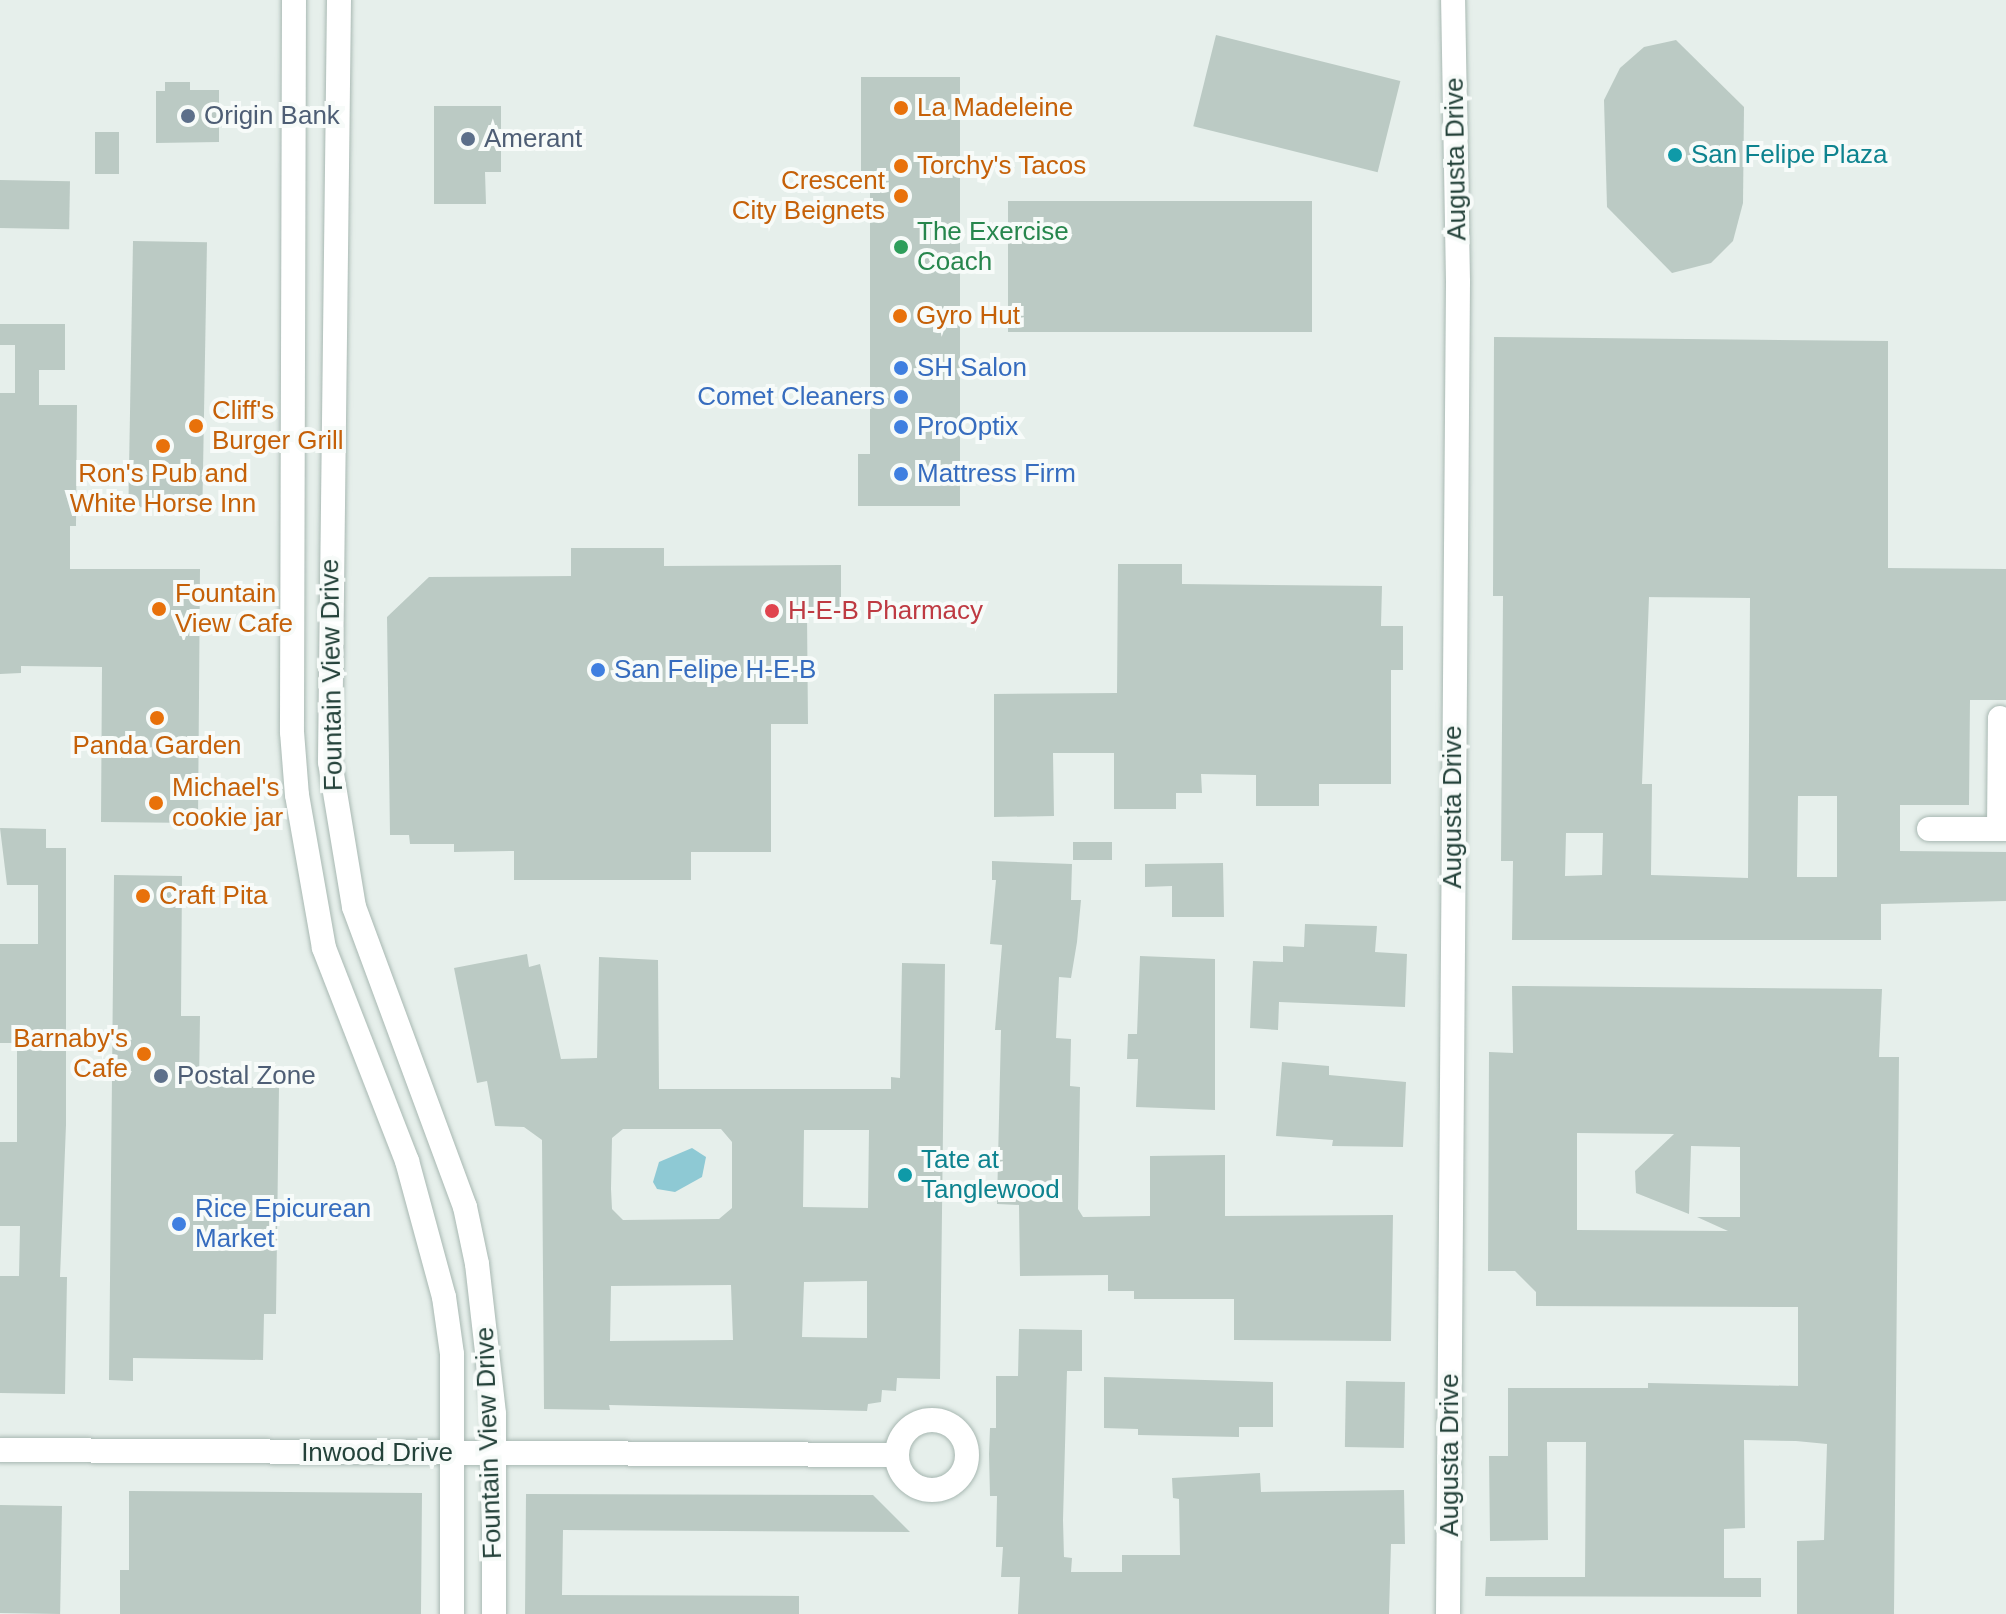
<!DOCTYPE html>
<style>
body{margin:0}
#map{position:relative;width:2006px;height:1614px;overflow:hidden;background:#e6efeb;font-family:Helvetica,sans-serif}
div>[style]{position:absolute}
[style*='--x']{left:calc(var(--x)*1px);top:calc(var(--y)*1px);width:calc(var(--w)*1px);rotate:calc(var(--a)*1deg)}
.water>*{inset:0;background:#8ec9d4}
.building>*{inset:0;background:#bbcac4;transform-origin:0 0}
.roads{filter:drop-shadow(0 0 2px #a8b8b2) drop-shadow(0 0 2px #a8b8b2)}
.street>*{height:24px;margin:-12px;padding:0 12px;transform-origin:12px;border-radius:12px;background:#fff}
.street>.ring{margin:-12px;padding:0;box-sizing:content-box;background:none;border:24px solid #fff;border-radius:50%}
.secondary>*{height:24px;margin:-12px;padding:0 12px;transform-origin:12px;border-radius:12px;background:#fff}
.dots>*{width:22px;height:22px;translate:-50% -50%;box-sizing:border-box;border:4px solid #f7fbf9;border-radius:50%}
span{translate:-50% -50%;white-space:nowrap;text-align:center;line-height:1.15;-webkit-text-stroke:8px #f7fbf9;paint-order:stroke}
.food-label{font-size:26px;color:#c56008}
.left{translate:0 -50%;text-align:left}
.right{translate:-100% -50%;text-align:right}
.service-label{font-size:26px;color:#4e5e75}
.culture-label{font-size:26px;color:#0d838f}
.street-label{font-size:26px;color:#24423a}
.leisure-label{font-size:26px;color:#27864d}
.shop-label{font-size:26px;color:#366cbe}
.health-label{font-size:26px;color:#be3a42}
</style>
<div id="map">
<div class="water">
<i style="clip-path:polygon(692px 1148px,706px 1157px,702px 1177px,675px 1192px,657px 1189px,653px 1182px,659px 1162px)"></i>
</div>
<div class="building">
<i style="left:1216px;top:35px;width:190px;height:94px;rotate:14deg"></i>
<i style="clip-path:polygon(1676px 40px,1744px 107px,1743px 203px,1733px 241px,1711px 263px,1672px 273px,1607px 207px,1604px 100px,1620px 68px,1644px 47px)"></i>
<i style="clip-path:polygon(861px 77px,960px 77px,960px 506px,858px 506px,858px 454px,870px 454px,870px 188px,861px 187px)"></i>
<i style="clip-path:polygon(165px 82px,190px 82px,190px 90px,219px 90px,219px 142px,156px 143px,156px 91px,165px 91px)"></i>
<i style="clip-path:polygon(434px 106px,501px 106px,501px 172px,485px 172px,486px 204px,434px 204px)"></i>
<i style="left:95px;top:132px;width:24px;height:42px"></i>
<i style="left:0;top:180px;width:70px;height:48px;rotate:1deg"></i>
<i style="left:1008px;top:201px;width:304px;height:131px"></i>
<i style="left:133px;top:241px;width:74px;height:266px;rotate:1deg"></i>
<i style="clip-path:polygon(0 324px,65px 324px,65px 370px,39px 370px,39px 405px,77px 405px,76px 526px,70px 526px,70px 569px,200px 569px,198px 823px,101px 822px,102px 667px,21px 666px,21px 673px,0 674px,0 393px,15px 393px,15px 345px,0 345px)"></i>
<i style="clip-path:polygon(evenodd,1494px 337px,1888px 341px,1888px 568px,2006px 569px,2006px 700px,1970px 700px,1969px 805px,1900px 805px,1900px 851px,2006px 852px,2006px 901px,1881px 904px,1881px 940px,1512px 940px,1513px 861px,1501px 861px,1503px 596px,1493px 596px,1494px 337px,1649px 597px,1750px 598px,1748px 878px,1651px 875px,1652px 784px,1642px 784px,1649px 597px,1494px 337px,1798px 796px,1837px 796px,1837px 877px,1797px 877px,1798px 796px,1494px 337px,1566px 833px,1603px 833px,1602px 875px,1565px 876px,1566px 833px)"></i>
<i style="clip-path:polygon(571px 548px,664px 548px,664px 566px,841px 565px,841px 615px,807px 615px,808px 724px,771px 724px,771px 852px,691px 852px,691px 880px,514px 880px,514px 851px,454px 852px,454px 844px,410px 844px,409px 835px,390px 835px,387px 617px,429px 577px,571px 576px)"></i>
<i style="clip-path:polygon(1118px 564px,1182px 564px,1182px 584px,1382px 586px,1381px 626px,1403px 626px,1403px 670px,1391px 670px,1391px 784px,1319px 784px,1319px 806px,1256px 806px,1256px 775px,1201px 774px,1202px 793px,1176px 793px,1176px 809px,1114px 809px,1114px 753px,1053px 753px,1054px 816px,994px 817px,994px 694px,1117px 693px)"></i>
<i style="clip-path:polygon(0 828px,46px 829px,46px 848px,66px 848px,66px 1125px,60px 1277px,67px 1277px,65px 1394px,0 1393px,0 1276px,19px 1276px,20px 1226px,0 1226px,0 1142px,17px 1142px,17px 1043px,0 1043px,0 944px,38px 944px,38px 885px,7px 885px)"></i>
<i style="left:1112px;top:842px;width:18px;height:39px;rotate:90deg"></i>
<i style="clip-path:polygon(992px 861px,1072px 864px,1071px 900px,1081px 900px,1077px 942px,1071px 978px,1059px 977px,1056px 1038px,1071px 1039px,1070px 1086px,1080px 1087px,1078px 1209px,1083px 1217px,1150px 1216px,1150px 1156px,1225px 1155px,1225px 1216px,1393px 1215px,1391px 1341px,1234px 1340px,1234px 1299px,1134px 1299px,1134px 1291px,1108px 1291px,1108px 1275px,1020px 1276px,1019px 1205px,997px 1204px,1001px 1030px,995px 1030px,1002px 945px,990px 944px,996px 880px,992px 880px)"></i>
<i style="clip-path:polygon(1223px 863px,1224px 917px,1172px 917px,1172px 886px,1145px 887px,1145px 864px)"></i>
<i style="clip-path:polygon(114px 875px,182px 876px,181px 1016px,200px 1016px,199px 1086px,279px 1087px,276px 1314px,264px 1314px,263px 1360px,133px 1358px,133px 1381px,109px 1380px)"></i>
<i style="clip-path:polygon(1305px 924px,1377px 926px,1375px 952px,1407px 954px,1405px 1007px,1279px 1002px,1278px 1030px,1250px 1028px,1253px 961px,1283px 962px,1283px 946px,1304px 947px)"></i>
<i style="clip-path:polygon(evenodd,527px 954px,529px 967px,540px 964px,561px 1059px,597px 1058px,599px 957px,658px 960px,659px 1089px,891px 1089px,891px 1077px,900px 1078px,902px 963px,945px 964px,940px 1379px,897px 1378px,896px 1391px,882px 1390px,881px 1402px,868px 1404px,867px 1411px,609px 1405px,610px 1410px,544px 1409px,542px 1140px,524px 1127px,495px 1126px,487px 1081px,477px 1083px,454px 968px,527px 954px,623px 1129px,721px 1129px,732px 1142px,732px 1208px,719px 1219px,623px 1220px,612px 1209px,611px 1189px,612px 1138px,623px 1129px,527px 954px,804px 1130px,869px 1130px,868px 1208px,803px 1207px,804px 1130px,527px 954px,867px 1281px,867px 1338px,802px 1337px,804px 1282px,867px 1281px,527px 954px,731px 1285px,733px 1340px,610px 1341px,611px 1286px,731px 1285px)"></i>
<i style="clip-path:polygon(1140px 956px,1215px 959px,1215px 1110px,1136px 1107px,1138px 1059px,1127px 1059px,1128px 1034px,1137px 1034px)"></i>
<i style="clip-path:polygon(evenodd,1512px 986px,1882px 989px,1879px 1057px,1899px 1057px,1894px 1614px,1797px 1614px,1797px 1541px,1824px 1540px,1827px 1444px,1796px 1441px,1744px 1440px,1745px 1528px,1724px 1529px,1724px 1578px,1761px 1578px,1761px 1597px,1485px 1596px,1486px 1577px,1585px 1577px,1586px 1442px,1547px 1442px,1548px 1540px,1490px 1541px,1489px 1456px,1508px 1456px,1508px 1388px,1648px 1388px,1648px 1383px,1798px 1386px,1798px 1307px,1536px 1306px,1536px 1292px,1515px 1271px,1488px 1271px,1489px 1052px,1513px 1053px,1512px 986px,1577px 1133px,1674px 1134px,1635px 1171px,1636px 1193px,1689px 1214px,1691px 1146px,1740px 1147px,1740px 1217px,1697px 1217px,1728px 1231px,1577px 1230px,1577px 1133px)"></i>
<i style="clip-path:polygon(1282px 1062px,1329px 1066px,1329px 1075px,1406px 1082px,1403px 1147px,1332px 1146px,1333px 1140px,1276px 1136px)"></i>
<i style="clip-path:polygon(1019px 1329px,1082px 1330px,1082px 1371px,1067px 1371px,1063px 1520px,1064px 1557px,1072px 1558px,1071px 1572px,1122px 1572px,1122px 1555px,1180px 1555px,1179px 1499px,1173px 1498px,1172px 1478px,1260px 1473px,1261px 1492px,1404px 1490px,1405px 1544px,1391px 1544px,1389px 1614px,1018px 1614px,1020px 1577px,1001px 1577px,1003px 1547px,996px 1547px,997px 1496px,990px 1496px,989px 1454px,990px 1428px,996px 1428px,996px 1376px,1018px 1376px)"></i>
<i style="clip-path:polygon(1104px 1377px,1273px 1382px,1273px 1427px,1239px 1427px,1239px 1437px,1138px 1435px,1138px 1429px,1104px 1428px)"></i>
<i style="left:1346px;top:1381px;width:59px;height:66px;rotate:1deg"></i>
<i style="clip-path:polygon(129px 1491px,422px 1493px,421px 1614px,120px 1614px,120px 1570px,129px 1570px)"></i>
<i style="clip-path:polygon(526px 1494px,873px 1495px,910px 1532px,563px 1530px,562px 1595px,799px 1596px,799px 1614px,525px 1614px)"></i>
<i style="left:62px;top:1506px;width:108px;height:62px;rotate:91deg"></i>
</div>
<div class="roads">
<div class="street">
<i style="--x:1929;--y:829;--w:77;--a:0"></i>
<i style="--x:1999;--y:829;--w:111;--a:-89.5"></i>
<i class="ring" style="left:897px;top:1420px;width:46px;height:46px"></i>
<i style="--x:0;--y:1450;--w:897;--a:0.32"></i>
</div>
<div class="secondary">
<i style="--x:294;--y:0;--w:732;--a:90.16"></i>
<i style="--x:292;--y:732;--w:63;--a:85.5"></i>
<i style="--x:297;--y:795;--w:155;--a:80"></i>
<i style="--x:324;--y:948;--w:229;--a:68.7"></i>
<i style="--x:407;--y:1161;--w:141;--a:74.8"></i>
<i style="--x:444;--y:1297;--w:58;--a:82"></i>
<i style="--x:452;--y:1354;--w:260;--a:90"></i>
<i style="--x:339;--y:0;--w:762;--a:90.68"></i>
<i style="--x:330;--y:762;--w:147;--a:80.6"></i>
<i style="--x:354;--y:907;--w:320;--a:69.7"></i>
<i style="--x:465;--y:1207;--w:58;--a:78.1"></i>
<i style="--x:477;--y:1264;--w:151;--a:83.5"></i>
<i style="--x:494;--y:1414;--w:200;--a:90"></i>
<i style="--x:1448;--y:1614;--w:1332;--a:-89.57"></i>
<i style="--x:1458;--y:282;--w:282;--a:-91"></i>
</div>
</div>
<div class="dots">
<i style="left:901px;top:108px;background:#e8710a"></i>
<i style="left:188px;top:116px;background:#5c6f8a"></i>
<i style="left:468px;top:139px;background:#5c6f8a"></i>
<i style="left:1675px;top:155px;background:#0f9aa8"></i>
<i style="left:901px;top:166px;background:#e8710a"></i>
<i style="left:901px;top:196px;background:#e8710a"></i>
<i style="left:901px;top:247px;background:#2e9e5b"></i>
<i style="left:900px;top:316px;background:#e8710a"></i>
<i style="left:901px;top:368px;background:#3f7fe0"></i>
<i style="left:901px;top:397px;background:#3f7fe0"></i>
<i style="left:196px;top:426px;background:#e8710a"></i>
<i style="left:901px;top:427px;background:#3f7fe0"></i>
<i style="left:163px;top:446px;background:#e8710a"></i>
<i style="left:901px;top:474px;background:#3f7fe0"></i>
<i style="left:159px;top:609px;background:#e8710a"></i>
<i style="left:772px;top:611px;background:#e0444e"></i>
<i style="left:598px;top:670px;background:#3f7fe0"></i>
<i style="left:157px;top:718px;background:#e8710a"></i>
<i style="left:156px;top:803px;background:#e8710a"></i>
<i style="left:143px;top:896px;background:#e8710a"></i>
<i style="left:144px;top:1054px;background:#e8710a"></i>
<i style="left:161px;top:1076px;background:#5c6f8a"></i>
<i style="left:905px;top:1175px;background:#0f9aa8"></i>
<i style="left:179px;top:1224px;background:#3f7fe0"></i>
</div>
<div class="food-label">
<span class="left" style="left:917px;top:108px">La Madeleine</span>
<span class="left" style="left:917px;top:166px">Torchy's Tacos</span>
<span class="right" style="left:885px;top:196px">Crescent<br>City Beignets</span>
<span class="left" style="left:916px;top:316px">Gyro Hut</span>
<span class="left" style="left:212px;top:426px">Cliff's<br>Burger Grill</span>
<span style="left:163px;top:489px">Ron's Pub and<br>White Horse Inn</span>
<span class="left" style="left:175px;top:609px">Fountain<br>View Cafe</span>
<span style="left:157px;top:746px">Panda Garden</span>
<span class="left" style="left:172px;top:803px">Michael's<br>cookie jar</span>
<span class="left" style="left:159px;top:896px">Craft Pita</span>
<span class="right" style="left:128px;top:1054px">Barnaby's<br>Cafe</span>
</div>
<div class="service-label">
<span class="left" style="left:204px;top:116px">Origin Bank</span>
<span class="left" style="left:484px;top:139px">Amerant</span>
<span class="left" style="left:177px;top:1076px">Postal Zone</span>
</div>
<div class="culture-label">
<span class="left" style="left:1691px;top:155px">San Felipe Plaza</span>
<span class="left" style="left:921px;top:1175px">Tate at<br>Tanglewood</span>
</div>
<div class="street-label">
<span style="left:1456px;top:159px;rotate:-91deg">Augusta Drive</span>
<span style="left:332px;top:675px;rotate:-91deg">Fountain View Drive</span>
<span style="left:1453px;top:807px;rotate:-90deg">Augusta Drive</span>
<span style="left:489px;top:1443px;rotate:-92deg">Fountain View Drive</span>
<span style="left:377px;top:1453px">Inwood Drive</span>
<span style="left:1450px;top:1455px;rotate:-90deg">Augusta Drive</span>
</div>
<div class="leisure-label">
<span class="left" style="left:917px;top:247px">The Exercise<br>Coach</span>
</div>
<div class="shop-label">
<span class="left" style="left:917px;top:368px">SH Salon</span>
<span class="right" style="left:885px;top:397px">Comet Cleaners</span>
<span class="left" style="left:917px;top:427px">ProOptix</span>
<span class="left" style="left:917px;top:474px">Mattress Firm</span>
<span class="left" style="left:614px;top:670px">San Felipe H-E-B</span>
<span class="left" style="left:195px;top:1224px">Rice Epicurean<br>Market</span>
</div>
<div class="health-label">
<span class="left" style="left:788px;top:611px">H-E-B Pharmacy</span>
</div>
</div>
